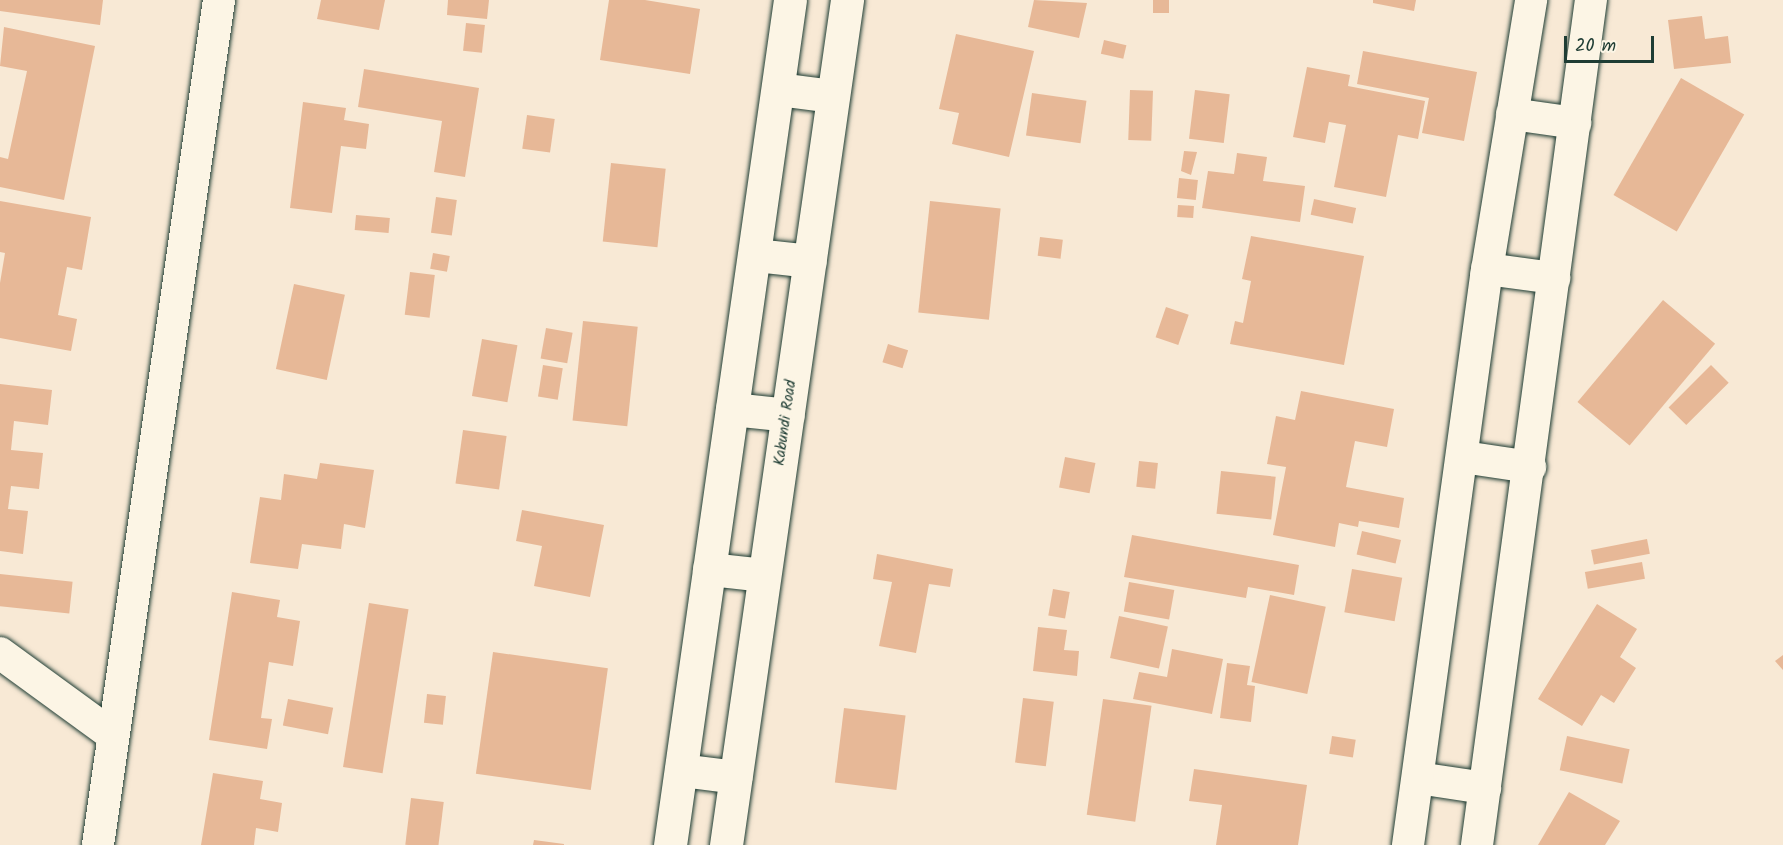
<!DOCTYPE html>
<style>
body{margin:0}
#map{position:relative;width:1783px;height:845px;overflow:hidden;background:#f8e9d5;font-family:Kalam,sans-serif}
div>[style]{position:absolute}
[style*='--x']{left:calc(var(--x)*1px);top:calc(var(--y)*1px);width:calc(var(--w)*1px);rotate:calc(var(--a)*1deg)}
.building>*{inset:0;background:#e7b897;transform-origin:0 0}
.roads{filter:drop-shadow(0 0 2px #1f3d34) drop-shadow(0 0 2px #1f3d34)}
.minor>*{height:32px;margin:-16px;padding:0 16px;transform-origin:16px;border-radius:16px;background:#fcf5e5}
.tertiary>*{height:33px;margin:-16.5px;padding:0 16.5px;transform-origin:16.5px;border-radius:16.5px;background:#fcf5e5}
span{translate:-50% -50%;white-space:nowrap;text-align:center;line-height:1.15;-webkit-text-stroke:6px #fcf5e5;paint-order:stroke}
.street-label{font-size:15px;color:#1f3d34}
.scale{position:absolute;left:1564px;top:36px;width:90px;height:27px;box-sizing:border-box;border:3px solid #1f3d34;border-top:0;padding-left:8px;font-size:18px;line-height:21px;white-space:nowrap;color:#1f3d34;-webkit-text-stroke:4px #fcf5e5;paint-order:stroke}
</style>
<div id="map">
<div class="building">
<i style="clip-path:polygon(0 0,103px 0,100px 25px,0 11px)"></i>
<i style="clip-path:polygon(321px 0,385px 0,379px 30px,317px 19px)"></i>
<i style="clip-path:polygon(448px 0,489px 0,487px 19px,447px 15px)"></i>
<i style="clip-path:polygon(609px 0,645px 0,700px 9px,690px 74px,600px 60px)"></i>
<i style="clip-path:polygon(1034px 0,1087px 3px,1079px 38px,1028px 27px)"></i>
<i style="left:1153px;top:0;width:16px;height:13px"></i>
<i style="clip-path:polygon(1373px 0,1416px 0,1414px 11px,1373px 3px)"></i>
<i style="clip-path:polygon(1702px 16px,1705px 39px,1728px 36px,1731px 63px,1674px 69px,1668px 20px)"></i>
<i style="left:466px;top:23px;width:19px;height:28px;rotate:6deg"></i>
<i style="clip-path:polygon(4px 27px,95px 46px,64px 200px,0 187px,0 157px,8px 159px,27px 71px,0 66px)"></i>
<i style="clip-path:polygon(956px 34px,1034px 51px,1009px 157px,952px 144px,959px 113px,939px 109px)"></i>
<i style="left:1104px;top:40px;width:23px;height:14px;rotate:13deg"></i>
<i style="clip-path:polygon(1363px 51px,1477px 72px,1464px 141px,1422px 133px,1429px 98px,1357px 84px)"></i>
<i style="clip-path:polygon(1307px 67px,1350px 75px,1348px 86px,1425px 101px,1418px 139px,1398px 135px,1386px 197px,1334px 187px,1346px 125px,1329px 122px,1325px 143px,1293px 137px)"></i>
<i style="clip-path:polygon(364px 69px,479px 88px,465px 177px,434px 172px,442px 121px,358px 107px)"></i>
<i style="left:1681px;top:78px;width:73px;height:135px;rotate:30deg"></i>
<i style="left:1130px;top:90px;width:23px;height:50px;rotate:2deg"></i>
<i style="left:1195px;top:90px;width:35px;height:49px;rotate:7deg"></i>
<i style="left:1032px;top:93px;width:55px;height:43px;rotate:8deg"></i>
<i style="clip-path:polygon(303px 102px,346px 108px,344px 120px,369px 124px,366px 149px,341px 146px,332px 213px,290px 208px)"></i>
<i style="left:527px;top:115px;width:28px;height:34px;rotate:8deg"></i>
<i style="clip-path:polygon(1184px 151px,1197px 152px,1191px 175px,1181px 171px)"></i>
<i style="clip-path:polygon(1237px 153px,1267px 157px,1263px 181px,1305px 186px,1300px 222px,1202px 208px,1208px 171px,1234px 174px)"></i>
<i style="left:611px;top:163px;width:55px;height:79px;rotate:6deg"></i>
<i style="left:1179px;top:178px;width:19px;height:20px;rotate:6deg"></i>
<i style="left:436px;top:197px;width:21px;height:36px;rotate:8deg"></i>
<i style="left:1314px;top:199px;width:43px;height:16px;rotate:12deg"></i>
<i style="clip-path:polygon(0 201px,91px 217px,82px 270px,67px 267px,58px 315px,77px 319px,71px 351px,0 338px,0 283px,5px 253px,0 252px)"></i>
<i style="left:930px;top:201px;width:71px;height:112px;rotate:6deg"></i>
<i style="left:1178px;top:205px;width:16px;height:12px;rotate:4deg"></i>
<i style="left:356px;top:215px;width:34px;height:15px;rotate:5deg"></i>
<i style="clip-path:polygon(1251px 236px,1364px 256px,1344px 365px,1230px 344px,1235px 321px,1243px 323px,1251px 281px,1242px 279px)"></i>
<i style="left:1040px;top:237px;width:23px;height:19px;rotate:7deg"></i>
<i style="left:433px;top:253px;width:17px;height:16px;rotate:10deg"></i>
<i style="left:410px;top:272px;width:25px;height:43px;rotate:7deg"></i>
<i style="left:294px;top:284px;width:52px;height:87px;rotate:12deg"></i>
<i style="left:1663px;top:300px;width:68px;height:133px;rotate:40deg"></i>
<i style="left:1166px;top:307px;width:24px;height:32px;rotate:19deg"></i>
<i style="left:583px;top:321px;width:55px;height:100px;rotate:6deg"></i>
<i style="left:546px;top:328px;width:27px;height:31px;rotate:10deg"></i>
<i style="left:482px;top:339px;width:36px;height:58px;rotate:10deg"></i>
<i style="left:888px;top:344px;width:21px;height:19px;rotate:17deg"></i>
<i style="left:543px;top:365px;width:20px;height:32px;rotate:9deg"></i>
<i style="left:1711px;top:365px;width:25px;height:60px;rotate:45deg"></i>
<i style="clip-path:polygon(0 384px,52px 390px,48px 425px,14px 421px,11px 450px,43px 453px,39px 489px,11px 486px,8px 509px,28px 511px,23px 554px,0 551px)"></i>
<i style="clip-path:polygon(1301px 391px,1394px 409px,1387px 447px,1355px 441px,1346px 487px,1404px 498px,1399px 528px,1359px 521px,1358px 527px,1339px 523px,1335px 547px,1273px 535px,1286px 467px,1267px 464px,1276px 416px,1295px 420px)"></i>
<i style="left:463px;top:430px;width:44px;height:54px;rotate:8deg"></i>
<i style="left:1065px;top:457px;width:31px;height:31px;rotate:11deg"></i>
<i style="left:1139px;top:461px;width:19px;height:26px;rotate:6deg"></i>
<i style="clip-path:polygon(320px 463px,374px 470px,365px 528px,344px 524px,341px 549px,302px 544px,298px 569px,250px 563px,260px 497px,281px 500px,284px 474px,317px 479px)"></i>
<i style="left:1221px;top:471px;width:55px;height:43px;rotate:6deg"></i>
<i style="clip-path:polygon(522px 510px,604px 525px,590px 597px,534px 586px,542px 546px,516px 541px)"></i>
<i style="left:1362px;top:531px;width:40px;height:24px;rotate:13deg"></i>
<i style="clip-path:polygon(1132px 535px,1299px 565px,1294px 595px,1248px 587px,1246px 598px,1124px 577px)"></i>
<i style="left:1647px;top:539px;width:15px;height:57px;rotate:79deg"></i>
<i style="clip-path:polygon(877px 554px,953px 569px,950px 587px,929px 584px,916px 653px,879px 646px,892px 582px,873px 579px)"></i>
<i style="left:1642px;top:562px;width:17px;height:58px;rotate:80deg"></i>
<i style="left:1352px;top:569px;width:51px;height:44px;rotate:10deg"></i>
<i style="left:0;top:574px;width:73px;height:32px;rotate:6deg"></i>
<i style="left:1129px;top:582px;width:46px;height:30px;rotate:10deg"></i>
<i style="left:1053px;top:589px;width:17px;height:27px;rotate:10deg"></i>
<i style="clip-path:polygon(232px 592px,280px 600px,277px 617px,300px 621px,293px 666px,269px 662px,261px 718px,272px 719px,267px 749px,209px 740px)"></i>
<i style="left:1270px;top:595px;width:57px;height:89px;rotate:12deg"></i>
<i style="left:369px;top:603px;width:40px;height:166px;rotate:9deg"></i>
<i style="clip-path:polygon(1597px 604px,1637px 629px,1620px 657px,1636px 668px,1614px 703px,1601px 695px,1582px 726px,1538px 699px)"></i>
<i style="left:1119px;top:616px;width:50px;height:43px;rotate:12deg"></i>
<i style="clip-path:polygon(1038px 627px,1067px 630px,1064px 650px,1079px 651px,1077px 676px,1033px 671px)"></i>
<i style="clip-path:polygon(1172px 649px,1223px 659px,1212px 714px,1133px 699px,1139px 672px,1167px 677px)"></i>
<i style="left:493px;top:652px;width:116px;height:123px;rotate:8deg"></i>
<i style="clip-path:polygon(1783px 655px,1783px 670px,1775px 661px)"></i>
<i style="clip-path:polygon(1227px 663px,1250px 666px,1247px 685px,1255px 686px,1251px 722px,1220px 718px)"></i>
<i style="left:427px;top:694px;width:19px;height:29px;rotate:6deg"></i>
<i style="left:1023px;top:698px;width:31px;height:65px;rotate:7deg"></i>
<i style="left:288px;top:699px;width:46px;height:27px;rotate:11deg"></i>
<i style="left:1103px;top:699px;width:49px;height:117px;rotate:8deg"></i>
<i style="left:844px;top:708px;width:62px;height:75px;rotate:7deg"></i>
<i style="left:1332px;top:736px;width:24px;height:18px;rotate:9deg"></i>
<i style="left:1567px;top:736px;width:64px;height:35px;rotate:12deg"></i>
<i style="clip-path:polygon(1194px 769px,1307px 785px,1298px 845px,1216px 845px,1222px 805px,1189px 801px)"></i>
<i style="clip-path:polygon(213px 773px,263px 781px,260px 799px,282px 803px,278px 832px,256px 828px,254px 845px,201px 845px)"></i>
<i style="clip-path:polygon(1569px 792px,1620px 821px,1605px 845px,1538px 845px)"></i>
<i style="left:411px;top:798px;width:33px;height:47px;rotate:7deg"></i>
<i style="clip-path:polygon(534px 840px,564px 844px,564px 845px,533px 845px)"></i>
</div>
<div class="roads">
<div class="minor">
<i style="--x:1512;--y:114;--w:64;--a:8.1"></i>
<i style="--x:1487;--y:269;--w:68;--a:7.7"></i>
<i style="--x:1463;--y:457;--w:68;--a:8.5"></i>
<i style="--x:0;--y:653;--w:137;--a:36.1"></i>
<i style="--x:1418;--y:778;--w:68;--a:8.5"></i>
<i style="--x:98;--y:845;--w:854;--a:-81.85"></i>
<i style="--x:1408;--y:845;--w:574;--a:-82.19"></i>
<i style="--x:1486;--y:276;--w:280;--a:-80.7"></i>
<i style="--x:1477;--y:845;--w:853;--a:-82.32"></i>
</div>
<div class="tertiary">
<i style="--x:778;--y:89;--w:55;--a:7.3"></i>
<i style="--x:755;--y:255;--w:55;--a:6.2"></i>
<i style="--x:732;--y:409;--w:56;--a:6.1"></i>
<i style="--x:709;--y:569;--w:55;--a:6.2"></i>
<i style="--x:681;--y:770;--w:55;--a:7.3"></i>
<i style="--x:670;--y:845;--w:853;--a:-81.92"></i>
<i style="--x:726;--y:845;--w:854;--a:-81.85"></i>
</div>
</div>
<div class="street-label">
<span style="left:786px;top:423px;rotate:-82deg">Kabundi Road</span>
</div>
<div class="scale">20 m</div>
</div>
